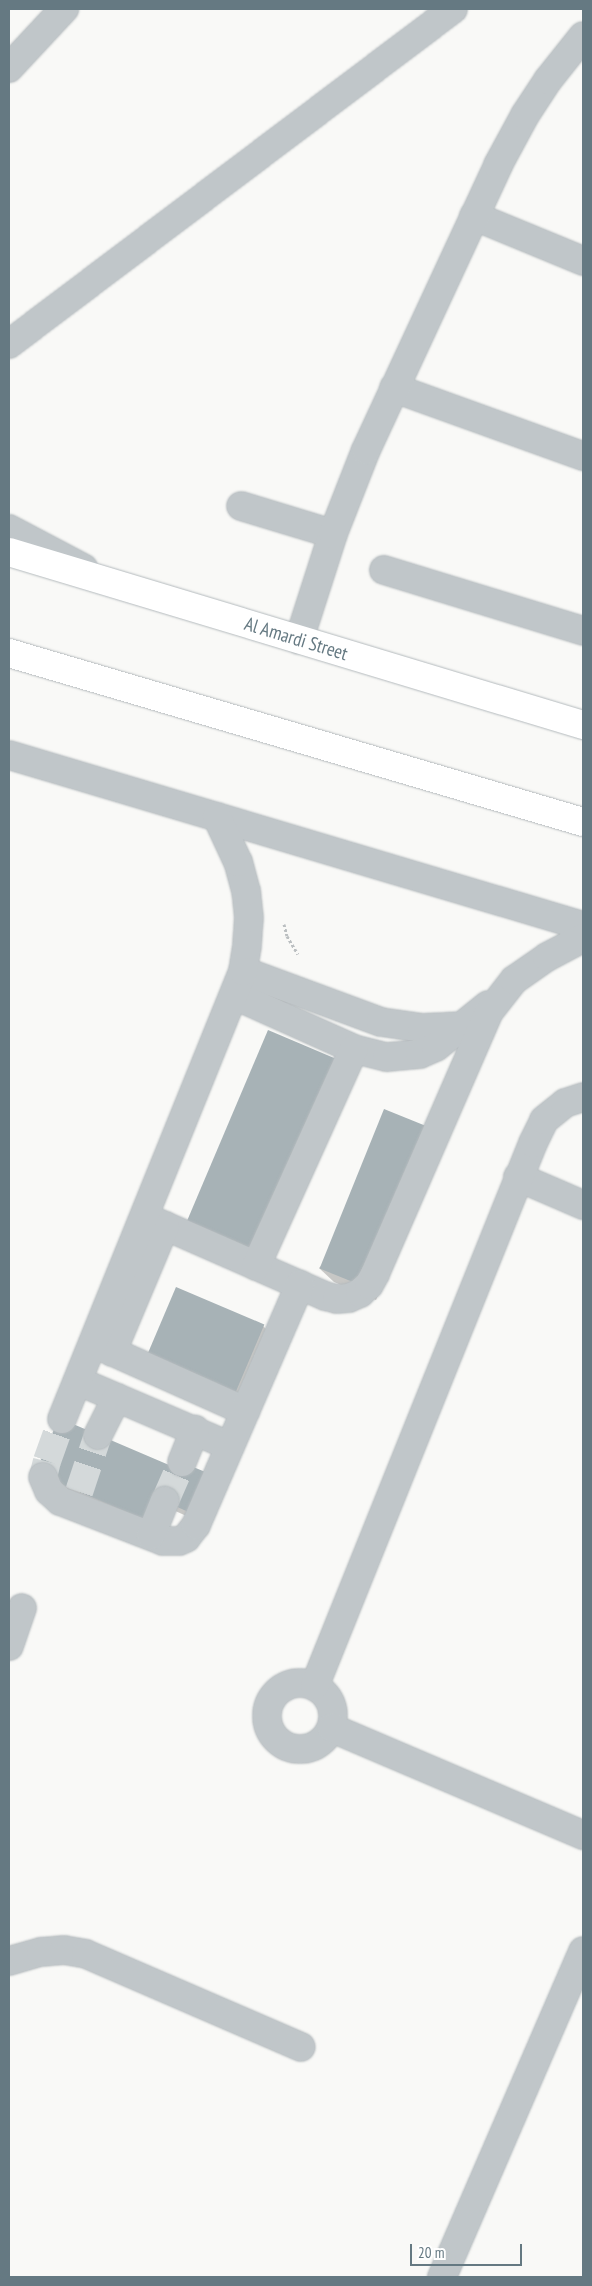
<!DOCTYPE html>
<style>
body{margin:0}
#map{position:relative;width:592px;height:2286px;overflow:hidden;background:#f9f9f7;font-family:"PT Sans Narrow",sans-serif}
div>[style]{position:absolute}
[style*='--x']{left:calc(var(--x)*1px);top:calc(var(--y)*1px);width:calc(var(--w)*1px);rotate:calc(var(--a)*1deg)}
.shadow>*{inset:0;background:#0003}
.building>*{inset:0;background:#a7b2b6;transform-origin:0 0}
.minor-tunnel>*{height:28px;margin-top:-14px;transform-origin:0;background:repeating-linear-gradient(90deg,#d4d9da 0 28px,transparent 0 42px)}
.path>*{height:3px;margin-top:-1.5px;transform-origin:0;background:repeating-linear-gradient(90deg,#bbbfc1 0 2.5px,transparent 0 5px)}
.roads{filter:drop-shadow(0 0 1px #b4babd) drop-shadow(0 0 1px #b4babd)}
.minor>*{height:28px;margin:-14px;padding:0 14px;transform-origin:14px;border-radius:14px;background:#c0c6c9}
.minor>.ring{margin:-14px;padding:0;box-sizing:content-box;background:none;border:28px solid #c0c6c9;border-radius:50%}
.major>*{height:28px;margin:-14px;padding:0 14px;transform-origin:14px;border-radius:14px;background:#fff}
span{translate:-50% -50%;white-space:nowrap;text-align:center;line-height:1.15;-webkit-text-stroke:5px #fff;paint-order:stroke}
.street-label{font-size:19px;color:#657982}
.frame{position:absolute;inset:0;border:10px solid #657982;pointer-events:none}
.scale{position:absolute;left:410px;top:2244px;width:112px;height:22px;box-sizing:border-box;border:2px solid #657982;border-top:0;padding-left:6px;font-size:15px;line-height:18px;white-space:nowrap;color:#657982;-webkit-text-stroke:4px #fff;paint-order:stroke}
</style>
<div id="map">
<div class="shadow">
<i style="clip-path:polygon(442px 1143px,376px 1300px,334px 1282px,319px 1268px)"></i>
<i style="clip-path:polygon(263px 1326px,278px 1341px,249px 1408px,162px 1371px)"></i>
<i style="clip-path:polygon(168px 1466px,204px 1524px,171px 1509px,160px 1534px,51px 1488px,37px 1473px)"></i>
</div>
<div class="building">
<i style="left:268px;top:1030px;width:75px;height:209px;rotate:23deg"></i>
<i style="left:384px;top:1109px;width:48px;height:172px;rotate:22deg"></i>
<i style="left:176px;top:1287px;width:96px;height:75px;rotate:23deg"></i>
<i style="clip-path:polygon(59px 1418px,169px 1465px,172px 1458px,210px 1474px,193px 1514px,155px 1497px,145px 1520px,35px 1473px)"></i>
</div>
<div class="minor-tunnel">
<i style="--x:43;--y:1477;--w:16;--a:-76"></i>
<i style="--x:47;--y:1461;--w:45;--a:-70.3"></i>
<i style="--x:79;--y:1492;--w:60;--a:-71.6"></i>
<i style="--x:165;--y:1501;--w:43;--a:-66.4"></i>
</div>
<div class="path">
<i style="--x:284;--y:924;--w:12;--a:76"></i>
<i style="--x:287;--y:936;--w:21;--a:59"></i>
</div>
<div class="roads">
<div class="minor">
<i style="--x:9;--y:68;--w:81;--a:-47"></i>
<i style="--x:474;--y:216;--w:118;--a:22.4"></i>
<i style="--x:9;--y:344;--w:556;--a:-37.03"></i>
<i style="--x:394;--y:388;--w:201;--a:19.8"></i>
<i style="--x:241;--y:506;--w:96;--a:16.9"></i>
<i style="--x:9;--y:529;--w:84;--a:27.8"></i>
<i style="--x:384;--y:570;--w:208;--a:17"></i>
<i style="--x:299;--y:640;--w:111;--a:-72.2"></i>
<i style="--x:333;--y:534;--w:90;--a:-68.6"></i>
<i style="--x:366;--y:450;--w:314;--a:-65.1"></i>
<i style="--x:498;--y:165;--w:57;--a:-61.6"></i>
<i style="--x:525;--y:115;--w:42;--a:-56.7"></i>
<i style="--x:548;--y:80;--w:56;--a:-51.5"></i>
<i style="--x:9;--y:755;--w:599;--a:16.59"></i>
<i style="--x:243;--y:971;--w:147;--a:20.3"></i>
<i style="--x:381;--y:1022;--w:41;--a:8.3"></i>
<i style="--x:422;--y:1028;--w:42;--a:-2.7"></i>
<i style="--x:234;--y:995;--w:132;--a:24.2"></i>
<i style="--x:354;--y:1049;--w:34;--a:14"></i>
<i style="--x:387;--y:1057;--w:33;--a:-5"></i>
<i style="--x:420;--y:1054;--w:17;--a:-24"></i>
<i style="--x:436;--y:1047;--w:67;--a:-38.9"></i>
<i style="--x:518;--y:1177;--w:71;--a:23.3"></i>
<i style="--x:145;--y:1217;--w:197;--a:23.7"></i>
<i style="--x:325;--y:1296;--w:12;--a:14"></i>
<i style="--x:337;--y:1299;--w:12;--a:-5"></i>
<i style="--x:349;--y:1298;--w:12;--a:-24"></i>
<i style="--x:360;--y:1293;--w:12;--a:-42"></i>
<i style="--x:369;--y:1285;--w:13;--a:-61"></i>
<i style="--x:375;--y:1274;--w:286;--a:-66.5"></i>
<i style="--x:489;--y:1012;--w:41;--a:-52"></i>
<i style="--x:514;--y:980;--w:40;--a:-34.9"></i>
<i style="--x:547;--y:957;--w:41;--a:-27.8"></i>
<i style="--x:256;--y:1266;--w:238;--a:-65.7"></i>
<i style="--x:93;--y:1343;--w:167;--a:24.1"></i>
<i style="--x:112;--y:1352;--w:137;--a:-67.2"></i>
<i style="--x:78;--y:1381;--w:165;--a:23.2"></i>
<i style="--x:62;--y:1419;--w:483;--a:-68"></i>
<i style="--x:243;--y:971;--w:26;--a:-81"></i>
<i style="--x:247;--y:945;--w:27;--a:-86"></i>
<i style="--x:249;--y:918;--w:27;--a:-96"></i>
<i style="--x:246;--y:891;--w:30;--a:-105"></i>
<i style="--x:238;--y:862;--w:50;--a:-115"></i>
<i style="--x:98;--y:1435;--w:42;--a:-63.4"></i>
<i style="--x:182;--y:1462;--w:35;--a:-68"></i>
<i style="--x:43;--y:1477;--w:15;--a:67"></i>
<i style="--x:49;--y:1491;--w:15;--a:42"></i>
<i style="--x:60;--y:1501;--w:110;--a:21.2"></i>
<i style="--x:163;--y:1541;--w:16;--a:0"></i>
<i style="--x:179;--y:1541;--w:8;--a:-23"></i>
<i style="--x:186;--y:1538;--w:16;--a:-52"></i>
<i style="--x:196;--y:1525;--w:262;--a:-66.6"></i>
<i style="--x:151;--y:1535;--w:37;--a:-68"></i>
<i style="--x:9;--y:1646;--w:40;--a:-71.1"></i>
<i class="ring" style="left:267px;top:1683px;width:38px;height:38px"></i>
<i style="--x:315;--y:1685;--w:584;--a:-68.09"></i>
<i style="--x:533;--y:1143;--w:25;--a:-64"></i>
<i style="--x:544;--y:1120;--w:27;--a:-39"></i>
<i style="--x:565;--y:1103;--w:19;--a:-18"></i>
<i style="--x:332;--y:1728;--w:273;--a:23.1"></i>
<i style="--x:9;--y:1961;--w:33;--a:-16"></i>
<i style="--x:41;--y:1952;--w:23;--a:-5"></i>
<i style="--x:64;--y:1950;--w:22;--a:10"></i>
<i style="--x:86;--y:1954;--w:234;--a:23.4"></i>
<i style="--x:442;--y:2277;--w:355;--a:-66.6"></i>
</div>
<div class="major">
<i style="--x:9;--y:552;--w:600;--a:16.77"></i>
<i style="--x:9;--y:653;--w:598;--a:16.41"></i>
</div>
</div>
<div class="street-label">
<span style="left:296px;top:639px;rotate:17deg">Al Amardi Street</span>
</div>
<div class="frame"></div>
<div class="scale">20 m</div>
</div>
